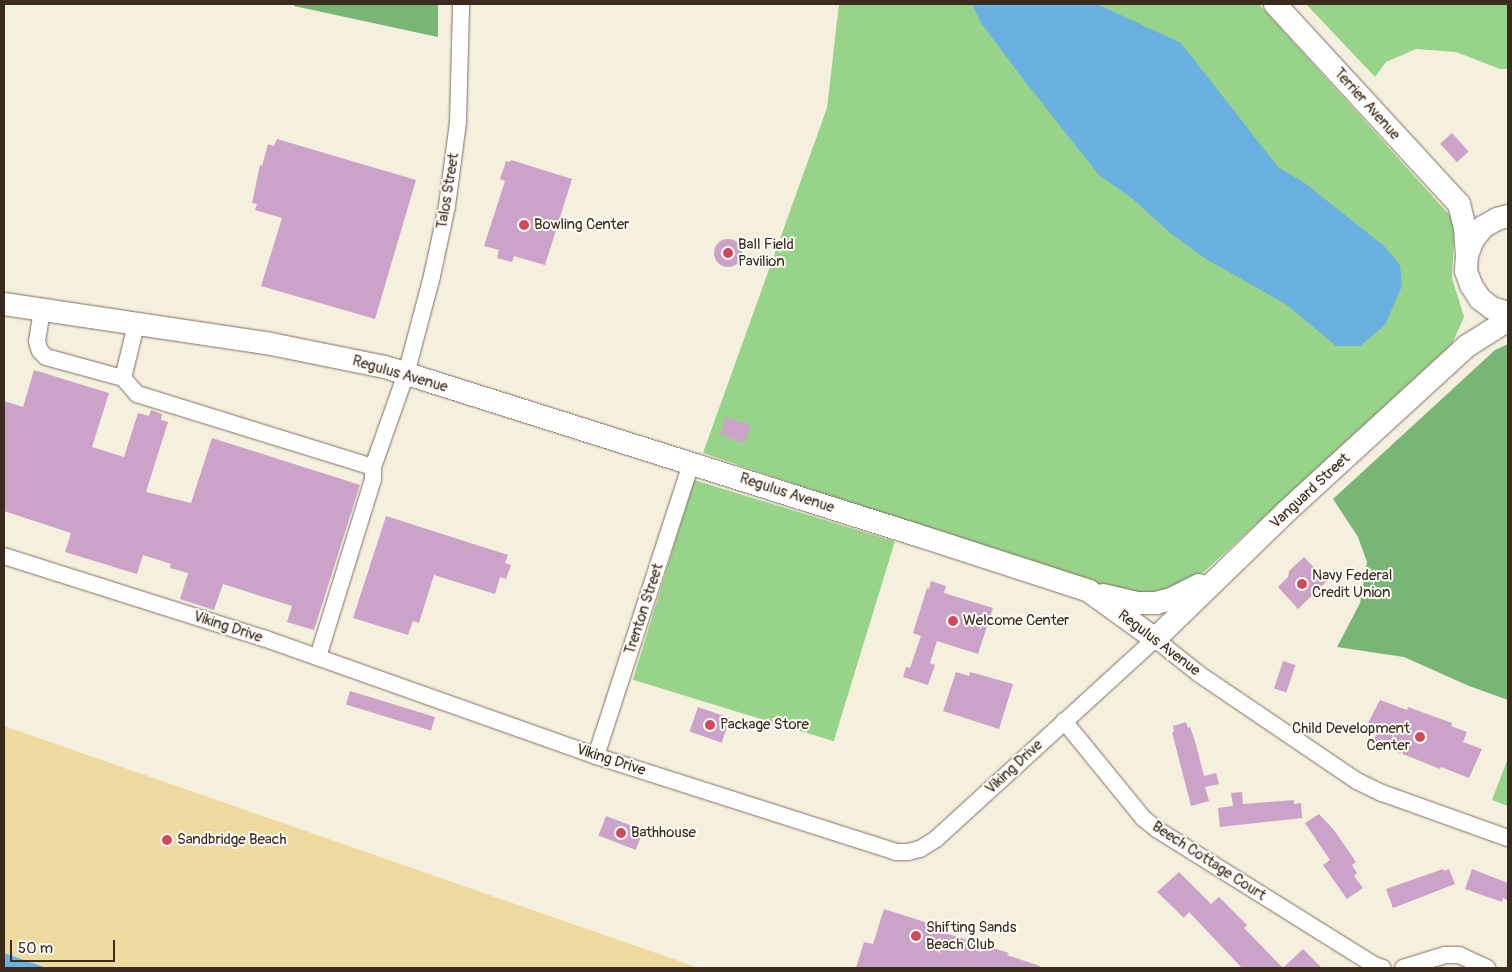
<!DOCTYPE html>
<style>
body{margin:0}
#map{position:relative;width:1512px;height:972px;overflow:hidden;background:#f5efdd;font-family:Pangolin,sans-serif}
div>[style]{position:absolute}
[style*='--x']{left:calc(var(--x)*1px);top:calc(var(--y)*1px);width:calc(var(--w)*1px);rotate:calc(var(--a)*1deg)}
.green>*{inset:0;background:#97d48a;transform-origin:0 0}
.forest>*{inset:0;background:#79b676}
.sand>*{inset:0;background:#eeda9e}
.water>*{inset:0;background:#6ab1e1}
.building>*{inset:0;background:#cba3c9;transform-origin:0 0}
.round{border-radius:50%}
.roads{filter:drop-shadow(0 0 1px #7c6f61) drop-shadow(0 0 1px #7c6f61)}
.street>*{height:16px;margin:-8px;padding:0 8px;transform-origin:8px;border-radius:8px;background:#fff}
.secondary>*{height:22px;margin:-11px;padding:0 11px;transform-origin:11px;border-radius:11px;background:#fff}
.dots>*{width:14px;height:14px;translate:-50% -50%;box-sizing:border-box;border:2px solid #fdfcf7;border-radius:50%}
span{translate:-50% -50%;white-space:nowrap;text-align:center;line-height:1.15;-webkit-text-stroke:4px #fdfcf7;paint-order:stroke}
.street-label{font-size:15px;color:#3b2a1e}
.poi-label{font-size:15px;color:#3b2a1e}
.left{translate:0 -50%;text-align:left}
.right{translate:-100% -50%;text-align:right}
.frame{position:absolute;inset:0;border:5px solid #3b2a1e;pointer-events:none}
.scale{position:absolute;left:10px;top:940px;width:105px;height:22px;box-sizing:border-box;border:2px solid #3b2a1e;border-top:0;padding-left:6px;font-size:15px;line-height:18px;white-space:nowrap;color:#3b2a1e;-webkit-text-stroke:4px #fdfcf7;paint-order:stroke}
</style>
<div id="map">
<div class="green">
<i style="clip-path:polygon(839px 4px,1259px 4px,1455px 221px,1452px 278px,1464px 317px,1452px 344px,1205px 571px,1158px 596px,1117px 593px,703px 453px,827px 108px)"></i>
<i style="clip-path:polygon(1306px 4px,1508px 4px,1508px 69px,1500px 69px,1456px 52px,1416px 49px,1386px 62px,1375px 77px)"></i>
<i style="left:694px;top:480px;width:210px;height:209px;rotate:17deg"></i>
<i style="clip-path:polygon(1507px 761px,1508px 761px,1508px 806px,1492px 800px)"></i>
</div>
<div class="forest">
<i style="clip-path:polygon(295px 4px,438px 4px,438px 37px,294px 6px)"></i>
<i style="clip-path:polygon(1508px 344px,1508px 700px,1469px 686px,1404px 657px,1337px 647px,1360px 603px,1367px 562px,1358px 537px,1333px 499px,1495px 350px)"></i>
</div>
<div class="sand">
<i style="clip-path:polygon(4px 726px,699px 968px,47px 968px,4px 953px)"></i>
</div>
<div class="water">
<i style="clip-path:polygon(972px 4px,1097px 4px,1181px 43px,1278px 167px,1306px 184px,1384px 246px,1400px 265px,1402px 286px,1385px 325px,1360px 346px,1336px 346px,1287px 305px,1206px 259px,1170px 233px,1134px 200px,1099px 175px,1023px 79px,981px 23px)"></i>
<i style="clip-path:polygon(4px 953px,47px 968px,4px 968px)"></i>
</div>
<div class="building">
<i style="left:1452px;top:133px;width:25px;height:16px;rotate:48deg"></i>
<i style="clip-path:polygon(277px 139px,416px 180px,375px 319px,261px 286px,282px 218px,255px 210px,257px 204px,252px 203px,260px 165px,262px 166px,268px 144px,274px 146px)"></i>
<i style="clip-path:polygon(511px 160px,572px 179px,545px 265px,514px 256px,512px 262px,497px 258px,499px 250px,484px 246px,505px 181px,500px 179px,506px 161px,510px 162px)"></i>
<i class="round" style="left:714px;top:239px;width:28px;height:28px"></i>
<i style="clip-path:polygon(34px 370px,109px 393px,92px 447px,124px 457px,138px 413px,149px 416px,151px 410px,162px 414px,161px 420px,168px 422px,146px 492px,191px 503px,212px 438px,360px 485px,314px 630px,287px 622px,292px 606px,223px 584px,214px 610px,180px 599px,188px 573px,170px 568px,171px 564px,143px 555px,137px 574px,65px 552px,71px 533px,4px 511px,4px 401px,23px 407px)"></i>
<i style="left:726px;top:417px;width:26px;height:19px;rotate:18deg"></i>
<i style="clip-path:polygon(386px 516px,508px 555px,505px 563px,511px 565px,506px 579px,500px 577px,495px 594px,434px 575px,419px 623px,413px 621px,408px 635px,353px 618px)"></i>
<i style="clip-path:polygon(1304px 557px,1327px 581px,1298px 609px,1278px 587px,1288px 577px,1289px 571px)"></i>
<i style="clip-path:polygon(931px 581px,946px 586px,944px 593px,993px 608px,978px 654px,937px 641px,930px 663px,935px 665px,928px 685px,903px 677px,906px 667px,910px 668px,921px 636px,913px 633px,927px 588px,929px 589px)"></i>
<i style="left:1283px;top:661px;width:13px;height:29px;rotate:18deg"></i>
<i style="clip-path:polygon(956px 672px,969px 676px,970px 672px,1013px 684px,999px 729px,943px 711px)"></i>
<i style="left:350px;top:691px;width:89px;height:14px;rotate:17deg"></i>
<i style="clip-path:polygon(1380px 700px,1407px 710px,1408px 707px,1452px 723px,1451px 726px,1467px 732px,1463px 742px,1482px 749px,1469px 778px,1441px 767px,1440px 769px,1373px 742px,1379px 727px,1368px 723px)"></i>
<i style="left:698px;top:707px;width:34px;height:26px;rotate:19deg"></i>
<i style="clip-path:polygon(1186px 722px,1188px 728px,1190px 727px,1195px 741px,1204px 776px,1216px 773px,1219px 784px,1205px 787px,1209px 801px,1191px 806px,1172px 732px,1174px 732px,1173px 726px)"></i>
<i style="clip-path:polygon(1242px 792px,1243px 804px,1294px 800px,1294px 804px,1301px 803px,1302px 818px,1220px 827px,1218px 808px,1233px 806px,1231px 793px)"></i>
<i style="clip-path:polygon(1319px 814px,1334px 830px,1356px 862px,1352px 865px,1357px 873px,1354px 876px,1363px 888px,1347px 899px,1323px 865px,1330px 860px,1305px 823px)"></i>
<i style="left:606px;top:816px;width:40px;height:21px;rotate:21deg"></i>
<i style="clip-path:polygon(1443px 869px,1444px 871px,1449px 869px,1455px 884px,1393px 908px,1386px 889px)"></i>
<i style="clip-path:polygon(1472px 869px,1508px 883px,1508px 901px,1503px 898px,1502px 902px,1465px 889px)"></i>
<i style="clip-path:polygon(1179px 872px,1211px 904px,1219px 897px,1247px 925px,1244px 928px,1283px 968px,1242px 968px,1189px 912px,1184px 918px,1157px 892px)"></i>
<i style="clip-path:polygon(884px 909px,931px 924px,940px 928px,939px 931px,1009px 953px,1007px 955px,1040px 966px,1040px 968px,856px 968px,864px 942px,873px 944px)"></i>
<i style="clip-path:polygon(1303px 949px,1322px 968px,1283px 968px)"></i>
</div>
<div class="roads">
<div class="street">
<i style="--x:42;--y:310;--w:32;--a:99"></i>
<i style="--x:37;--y:342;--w:9;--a:72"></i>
<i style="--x:40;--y:351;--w:8;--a:45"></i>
<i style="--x:46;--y:357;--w:80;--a:15.3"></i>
<i style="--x:123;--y:378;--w:21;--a:49"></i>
<i style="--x:137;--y:394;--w:247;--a:17.2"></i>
<i style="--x:373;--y:467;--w:99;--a:-70.5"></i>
<i style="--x:406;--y:374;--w:101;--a:-75.1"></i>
<i style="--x:432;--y:276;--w:72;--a:-77.9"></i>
<i style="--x:447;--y:206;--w:85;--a:-82.5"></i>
<i style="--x:458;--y:122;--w:118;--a:-88.5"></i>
<i style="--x:123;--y:378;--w:55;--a:-76.2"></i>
<i style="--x:4;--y:556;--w:272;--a:17.6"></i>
<i style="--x:263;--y:638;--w:353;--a:19.5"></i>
<i style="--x:596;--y:756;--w:315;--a:17.7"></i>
<i style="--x:896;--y:852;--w:12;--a:0"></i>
<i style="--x:908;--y:852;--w:12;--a:-14"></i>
<i style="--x:920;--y:849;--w:19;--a:-32"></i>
<i style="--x:936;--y:839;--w:297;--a:-42.4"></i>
<i style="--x:1155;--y:639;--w:56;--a:38.5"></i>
<i style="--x:1199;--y:674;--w:191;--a:34.1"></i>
<i style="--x:1357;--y:781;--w:28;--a:26"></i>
<i style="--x:1382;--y:793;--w:134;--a:19.7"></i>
<i style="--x:318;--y:657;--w:186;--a:-72.8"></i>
<i style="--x:373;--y:479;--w:12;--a:-90"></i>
<i style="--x:1064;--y:721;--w:125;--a:50.8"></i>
<i style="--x:1143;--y:818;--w:19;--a:39"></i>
<i style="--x:1158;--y:830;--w:255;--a:32"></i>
<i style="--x:1374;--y:965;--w:9;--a:18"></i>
<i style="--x:596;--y:756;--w:308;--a:-72"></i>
<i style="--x:1403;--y:968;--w:44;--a:-17.2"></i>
<i style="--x:1445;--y:955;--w:14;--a:0"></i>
<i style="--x:1459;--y:955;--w:31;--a:25"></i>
</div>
<div class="secondary">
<i style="--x:1275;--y:4;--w:272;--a:47.4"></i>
<i style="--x:1459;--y:204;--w:25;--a:76"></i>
<i style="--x:1465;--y:228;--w:27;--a:86"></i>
<i style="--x:1508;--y:216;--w:11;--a:165"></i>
<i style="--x:1497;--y:219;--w:16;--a:150"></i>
<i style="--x:1483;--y:227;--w:16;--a:128"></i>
<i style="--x:1473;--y:240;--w:16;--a:112"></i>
<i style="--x:1467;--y:255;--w:16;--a:94"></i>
<i style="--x:1466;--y:271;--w:15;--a:70"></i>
<i style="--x:1471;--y:285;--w:17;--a:57"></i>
<i style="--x:1480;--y:299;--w:15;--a:37"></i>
<i style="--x:1492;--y:308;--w:17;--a:17"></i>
<i style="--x:4;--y:304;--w:270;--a:8.5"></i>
<i style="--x:271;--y:344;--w:116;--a:11.4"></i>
<i style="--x:385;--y:367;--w:558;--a:17.53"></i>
<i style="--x:917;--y:535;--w:181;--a:18"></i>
<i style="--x:1089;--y:591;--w:82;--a:36"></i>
<i style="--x:1155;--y:639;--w:184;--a:-44.1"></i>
<i style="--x:1287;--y:511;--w:244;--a:-42.5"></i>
<i style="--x:1467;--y:346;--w:49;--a:-32.4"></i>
<i style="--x:1103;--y:595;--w:36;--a:13"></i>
<i style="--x:1138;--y:603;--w:18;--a:0"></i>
<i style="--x:1156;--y:603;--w:16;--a:-15"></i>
<i style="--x:1171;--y:599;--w:31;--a:-27"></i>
</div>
</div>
<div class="dots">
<i style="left:524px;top:225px;background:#d1495b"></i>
<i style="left:728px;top:253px;background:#d1495b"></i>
<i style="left:1302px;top:584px;background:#d1495b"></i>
<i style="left:953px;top:621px;background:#d1495b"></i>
<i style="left:710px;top:725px;background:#d1495b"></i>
<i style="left:1420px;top:737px;background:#d1495b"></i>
<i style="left:621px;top:833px;background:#d1495b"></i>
<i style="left:167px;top:840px;background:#d1495b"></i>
<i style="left:916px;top:936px;background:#d1495b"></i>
</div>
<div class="street-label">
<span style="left:1367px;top:104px;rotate:48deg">Terrier Avenue</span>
<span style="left:448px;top:191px;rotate:-81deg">Talos Street</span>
<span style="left:400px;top:374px;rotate:16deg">Regulus Avenue</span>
<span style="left:1310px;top:491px;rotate:-43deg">Vanguard Street</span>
<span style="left:787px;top:493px;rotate:18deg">Regulus Avenue</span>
<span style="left:644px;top:609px;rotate:-72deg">Trenton Street</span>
<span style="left:228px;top:627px;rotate:18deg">Viking Drive</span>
<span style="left:1159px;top:643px;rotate:37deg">Regulus Avenue</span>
<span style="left:611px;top:760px;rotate:18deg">Viking Drive</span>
<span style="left:1014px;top:767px;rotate:-43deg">Viking Drive</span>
<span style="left:1209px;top:861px;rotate:33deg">Beech Cottage Court</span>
</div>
<div class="poi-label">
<span class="left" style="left:534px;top:225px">Bowling Center</span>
<span class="left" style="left:738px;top:253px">Ball Field<br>Pavilion</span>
<span class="left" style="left:1312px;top:584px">Navy Federal<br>Credit Union</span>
<span class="left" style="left:963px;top:621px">Welcome Center</span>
<span class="left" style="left:720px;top:725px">Package Store</span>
<span class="right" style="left:1410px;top:737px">Child Development<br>Center</span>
<span class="left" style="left:631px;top:833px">Bathhouse</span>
<span class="left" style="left:177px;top:840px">Sandbridge Beach</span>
<span class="left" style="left:926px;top:936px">Shifting Sands<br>Beach Club</span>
</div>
<div class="frame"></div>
<div class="scale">50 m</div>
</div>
